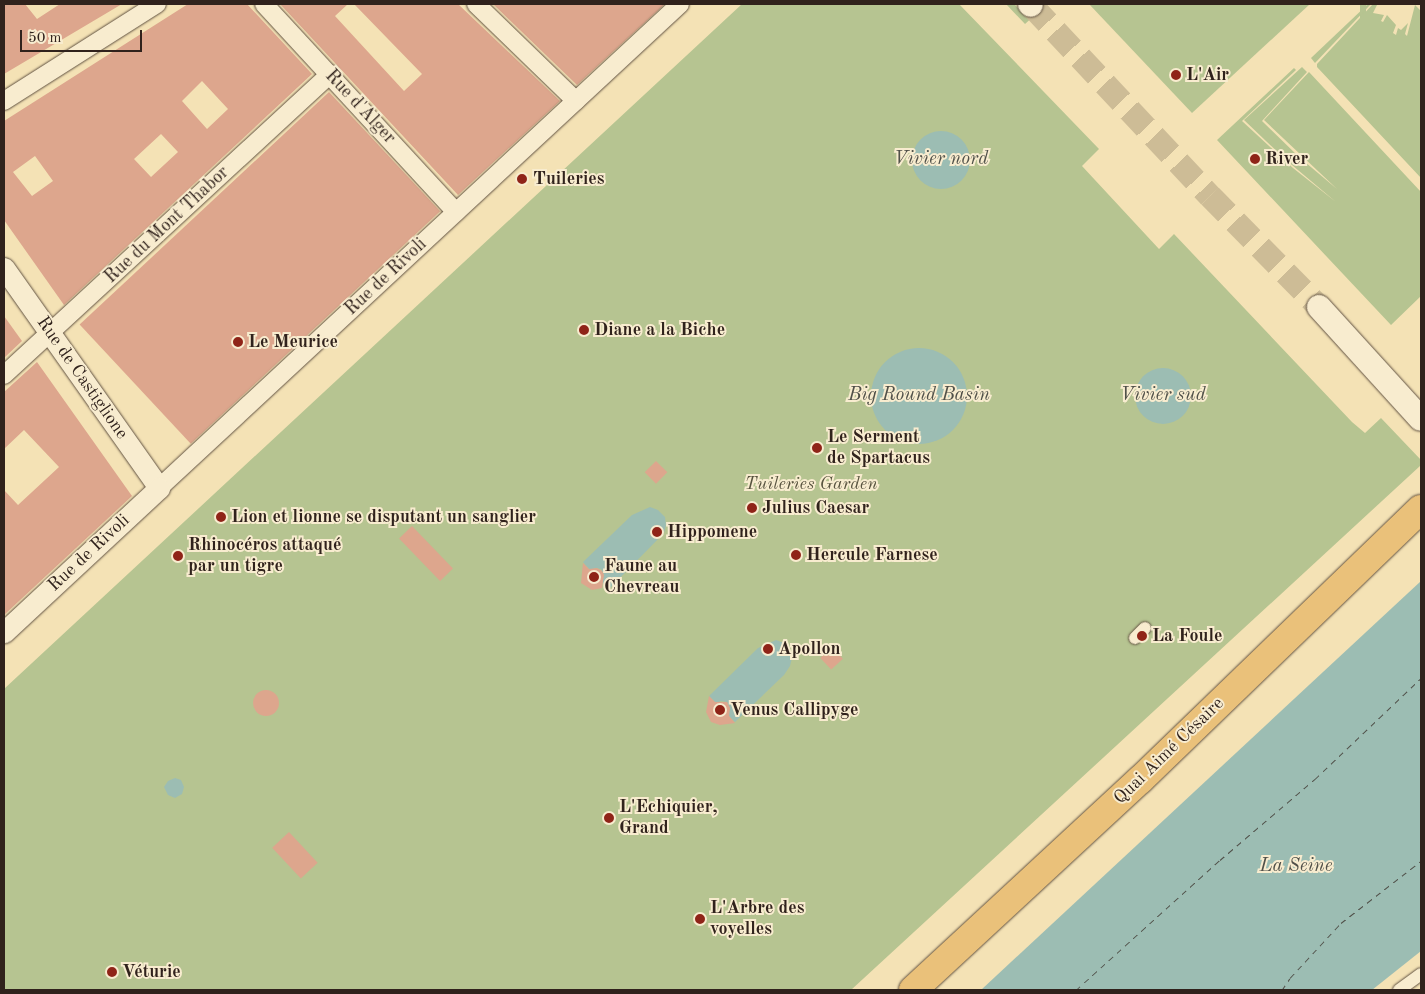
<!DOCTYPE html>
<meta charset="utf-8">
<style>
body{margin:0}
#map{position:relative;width:1425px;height:994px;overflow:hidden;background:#f4e2b5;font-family:"Old Standard TT",serif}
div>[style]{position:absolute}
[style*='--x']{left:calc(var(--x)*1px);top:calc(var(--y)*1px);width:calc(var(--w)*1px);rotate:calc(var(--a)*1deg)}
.green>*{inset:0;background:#b6c491;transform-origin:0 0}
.water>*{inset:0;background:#9cbdb3}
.round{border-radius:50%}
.ferry>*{height:1px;margin-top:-0.5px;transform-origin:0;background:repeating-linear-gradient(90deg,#505049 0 6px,transparent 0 11px)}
.building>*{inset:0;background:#dda68d;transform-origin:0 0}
.secondary-tunnel>*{height:24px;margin-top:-12px;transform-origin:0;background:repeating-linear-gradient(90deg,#cdbc96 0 24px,transparent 0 36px)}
.roads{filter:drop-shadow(0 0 1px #615242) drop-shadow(0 0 1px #615242)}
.pedestrian>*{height:12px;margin:-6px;padding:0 6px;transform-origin:6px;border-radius:6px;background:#f8eccf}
.minor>*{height:18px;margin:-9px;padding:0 9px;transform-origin:9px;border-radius:9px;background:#f8eccf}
.tertiary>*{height:21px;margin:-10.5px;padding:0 10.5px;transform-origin:10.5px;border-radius:10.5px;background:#f8eccf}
.secondary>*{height:24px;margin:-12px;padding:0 12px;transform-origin:12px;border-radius:12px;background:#f8eccf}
.primary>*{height:28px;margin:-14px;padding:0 14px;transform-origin:14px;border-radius:14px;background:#eac17a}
.dots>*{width:14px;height:14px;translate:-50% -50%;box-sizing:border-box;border:2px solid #f8eccf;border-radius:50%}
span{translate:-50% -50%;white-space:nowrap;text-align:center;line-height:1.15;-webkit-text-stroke:4px #f8eccf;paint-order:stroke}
.poi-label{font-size:18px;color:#30221c;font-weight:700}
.left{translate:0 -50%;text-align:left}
.street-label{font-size:18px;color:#30221c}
.park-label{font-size:18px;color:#58533f;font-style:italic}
.water-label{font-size:19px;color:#505049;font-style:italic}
.frame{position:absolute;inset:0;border:5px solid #30221c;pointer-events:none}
.scale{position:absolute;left:20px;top:30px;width:122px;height:22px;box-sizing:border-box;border:2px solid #30221c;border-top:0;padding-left:6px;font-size:15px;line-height:18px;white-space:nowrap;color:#30221c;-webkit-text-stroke:4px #f8eccf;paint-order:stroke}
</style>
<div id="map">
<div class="green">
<i style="clip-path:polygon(742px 4px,959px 4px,1099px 149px,1082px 166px,1159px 249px,1174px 234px,1352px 422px,1365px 433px,1381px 418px,1421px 460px,1420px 466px,851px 990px,4px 990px,4px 689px)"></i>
<i style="clip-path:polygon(1006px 4px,1014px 4px,1024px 14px,1035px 4px,1047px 4px,1025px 24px)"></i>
<i style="clip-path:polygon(1089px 4px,1310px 4px,1192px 113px)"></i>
<i style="left:1360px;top:4px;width:6px;height:67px"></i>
<i style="clip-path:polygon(1368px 4px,1371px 4px,1315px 63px,1311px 58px)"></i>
<i style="clip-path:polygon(1373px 4px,1377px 5px,1373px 13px,1384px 15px,1381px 21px,1383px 22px,1387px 15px,1396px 25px,1393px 33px,1396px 35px,1398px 28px,1401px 30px,1408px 23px,1405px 34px,1407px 36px,1415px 5px,1421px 11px,1421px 178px,1317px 67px,1317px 64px)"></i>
<i style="clip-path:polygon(1302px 67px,1307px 72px,1262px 121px,1299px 157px,1337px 189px,1264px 120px,1309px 72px,1421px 192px,1421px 296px,1391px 325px,1217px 140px,1294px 68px,1296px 70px,1242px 121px,1293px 168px,1336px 202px,1286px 160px,1244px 120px)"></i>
</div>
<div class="water">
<i class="round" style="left:912px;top:131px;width:58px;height:58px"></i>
<i class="round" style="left:871px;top:348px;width:96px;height:96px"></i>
<i class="round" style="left:1135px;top:368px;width:56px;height:56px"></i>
<i style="clip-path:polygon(650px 507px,658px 510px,665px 517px,666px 525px,664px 533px,609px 589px,602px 582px,604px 575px,601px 569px,596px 568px,590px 570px,583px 562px,632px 515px)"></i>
<i style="clip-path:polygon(1421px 581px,1421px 951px,1372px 990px,981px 990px)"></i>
<i style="clip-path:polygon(776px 640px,784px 643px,790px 651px,792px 658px,790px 666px,784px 675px,735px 722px,728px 715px,730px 709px,727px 702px,721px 701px,716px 703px,709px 696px,758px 648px)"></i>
<i style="clip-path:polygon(175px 778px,181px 780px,184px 787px,182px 794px,175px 798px,168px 795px,164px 787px,168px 781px)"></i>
</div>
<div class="ferry">
<i style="--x:1076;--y:990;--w:194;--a:-42.1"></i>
<i style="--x:1220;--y:860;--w:125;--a:-40.5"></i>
<i style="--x:1315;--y:779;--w:146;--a:-43.6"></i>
<i style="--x:1282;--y:990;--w:14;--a:-56"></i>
<i style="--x:1290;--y:978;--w:75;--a:-47.2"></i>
<i style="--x:1341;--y:923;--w:101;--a:-37.8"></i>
</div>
<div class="building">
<i style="clip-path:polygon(4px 4px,25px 4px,37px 19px,60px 4px,122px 4px,4px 74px)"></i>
<i style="clip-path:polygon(evenodd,188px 4px,247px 4px,312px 74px,64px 305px,4px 220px,4px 121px,188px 4px,202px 81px,228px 109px,207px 129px,182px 101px,202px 81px,188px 4px,161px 134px,178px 152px,151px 177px,134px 159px,161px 134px,188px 4px,35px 156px,53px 181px,32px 196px,13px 172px,35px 156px)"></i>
<i style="clip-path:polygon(280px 4px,348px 4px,335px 16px,404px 91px,422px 74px,354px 4px,458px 4px,560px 101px,458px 195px)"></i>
<i style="clip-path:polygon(493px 4px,665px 4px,577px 85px)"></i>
<i style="left:329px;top:92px;width:163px;height:341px;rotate:47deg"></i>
<i style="clip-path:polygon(4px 316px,22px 341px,4px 358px)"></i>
<i style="clip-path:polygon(37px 362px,132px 496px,4px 615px,4px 490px,18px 505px,59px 467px,24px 430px,4px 449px,4px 392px)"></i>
<i style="left:656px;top:461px;width:16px;height:16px;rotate:45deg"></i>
<i style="left:412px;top:526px;width:59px;height:18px;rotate:46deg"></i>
<i style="clip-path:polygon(583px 563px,589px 569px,597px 568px,602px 571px,604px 575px,602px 588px,592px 590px,581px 583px)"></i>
<i style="left:832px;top:647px;width:16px;height:16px;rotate:47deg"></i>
<i class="round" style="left:253px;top:690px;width:26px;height:26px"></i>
<i style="clip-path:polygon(709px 696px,715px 702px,727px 702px,730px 708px,729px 716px,735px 723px,720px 725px,711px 722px,706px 712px)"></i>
<i style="left:289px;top:832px;width:42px;height:23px;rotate:47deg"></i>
</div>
<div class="secondary-tunnel">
<i style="--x:1031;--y:5;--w:262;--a:46.9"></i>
<i style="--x:1210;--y:196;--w:156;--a:45.5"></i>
</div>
<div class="roads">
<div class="pedestrian">
<i style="--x:1135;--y:638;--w:14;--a:-45"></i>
<i style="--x:1399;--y:990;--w:27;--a:-36"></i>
</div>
<div class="minor">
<i style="--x:264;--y:4;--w:283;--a:47.3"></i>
<i style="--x:476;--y:4;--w:139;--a:44.1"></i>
<i style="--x:4;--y:101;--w:181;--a:-32.4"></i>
<i style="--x:4;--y:375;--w:444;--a:-42.7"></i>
<i style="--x:159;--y:488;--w:711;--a:-42.89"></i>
</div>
<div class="tertiary">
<i style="--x:4;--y:268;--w:269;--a:54.8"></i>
<i style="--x:159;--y:488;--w:212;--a:137.1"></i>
</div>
<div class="secondary">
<i style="--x:1030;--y:4;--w:1;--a:45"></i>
<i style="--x:1319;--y:307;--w:151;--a:47.7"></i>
</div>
<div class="primary">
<i style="--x:913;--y:990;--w:309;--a:-42.8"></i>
<i style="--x:1140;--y:780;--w:390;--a:-44"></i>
</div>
</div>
<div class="dots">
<i style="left:1176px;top:75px;background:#8f2418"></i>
<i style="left:1255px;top:159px;background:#8f2418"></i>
<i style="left:522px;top:179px;background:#8f2418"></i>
<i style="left:584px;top:330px;background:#8f2418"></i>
<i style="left:238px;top:342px;background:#8f2418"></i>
<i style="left:817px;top:448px;background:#8f2418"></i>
<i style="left:752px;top:508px;background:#8f2418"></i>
<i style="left:221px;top:517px;background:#8f2418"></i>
<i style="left:657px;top:532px;background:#8f2418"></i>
<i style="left:796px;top:555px;background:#8f2418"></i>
<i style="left:178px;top:556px;background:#8f2418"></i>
<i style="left:594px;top:577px;background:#8f2418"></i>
<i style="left:1142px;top:636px;background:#8f2418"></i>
<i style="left:768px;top:649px;background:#8f2418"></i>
<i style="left:720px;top:710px;background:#8f2418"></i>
<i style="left:609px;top:818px;background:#8f2418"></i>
<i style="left:700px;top:919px;background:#8f2418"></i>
<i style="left:112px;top:972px;background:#8f2418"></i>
</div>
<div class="poi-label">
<span class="left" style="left:1186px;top:75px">L'Air</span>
<span class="left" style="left:1265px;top:159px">River</span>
<span class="left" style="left:533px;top:179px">Tuileries</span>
<span class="left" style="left:594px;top:330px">Diane a la Biche</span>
<span class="left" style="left:248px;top:342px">Le Meurice</span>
<span class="left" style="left:827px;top:448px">Le Serment<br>de Spartacus</span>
<span class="left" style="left:762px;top:508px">Julius Caesar</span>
<span class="left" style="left:231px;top:517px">Lion et lionne se disputant un sanglier</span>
<span class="left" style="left:667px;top:532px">Hippomene</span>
<span class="left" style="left:188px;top:556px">Rhinocéros attaqué<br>par un tigre</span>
<span class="left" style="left:806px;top:555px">Hercule Farnese</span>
<span class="left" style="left:604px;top:577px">Faune au<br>Chevreau</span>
<span class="left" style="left:1152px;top:636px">La Foule</span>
<span class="left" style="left:778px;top:649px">Apollon</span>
<span class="left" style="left:730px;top:710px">Venus Callipyge</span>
<span class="left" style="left:619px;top:818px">L'Echiquier,<br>Grand</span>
<span class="left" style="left:710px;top:919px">L'Arbre des<br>voyelles</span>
<span class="left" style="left:122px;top:972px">Véturie</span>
</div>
<div class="street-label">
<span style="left:360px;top:107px;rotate:47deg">Rue d'Alger</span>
<span style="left:167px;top:225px;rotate:-43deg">Rue du Mont Thabor</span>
<span style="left:386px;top:277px;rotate:-43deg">Rue de Rivoli</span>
<span style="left:82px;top:378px;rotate:55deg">Rue de Castiglione</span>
<span style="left:89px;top:553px;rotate:-43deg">Rue de Rivoli</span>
<span style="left:1169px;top:751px;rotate:-44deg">Quai Aimé Césaire</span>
</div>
<div class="park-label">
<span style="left:811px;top:484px">Tuileries Garden</span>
</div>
<div class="water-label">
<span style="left:941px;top:160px">Vivier nord</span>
<span style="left:919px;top:396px">Big Round Basin</span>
<span style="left:1163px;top:396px">Vivier sud</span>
<span style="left:1296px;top:867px">La Seine</span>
</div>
<div class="frame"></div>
<div class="scale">50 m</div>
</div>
